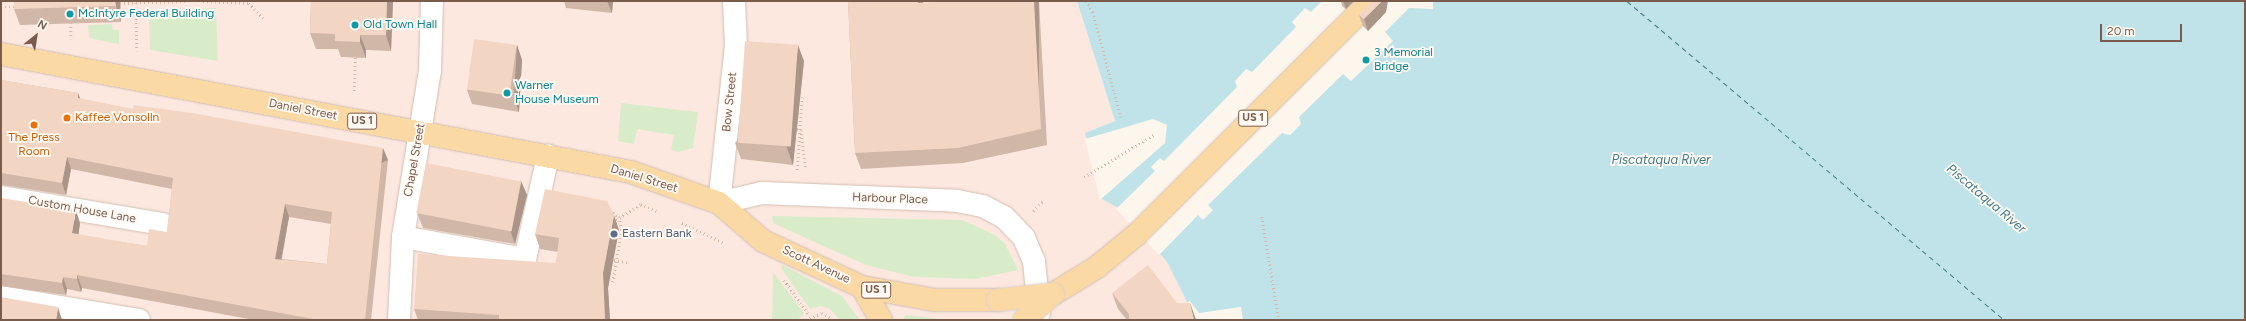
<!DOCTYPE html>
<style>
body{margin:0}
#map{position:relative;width:2246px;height:321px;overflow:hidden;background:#fdf6ec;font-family:Figtree,sans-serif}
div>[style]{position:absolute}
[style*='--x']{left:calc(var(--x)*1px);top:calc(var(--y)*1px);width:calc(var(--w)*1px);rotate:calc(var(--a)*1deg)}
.commercial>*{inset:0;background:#fde8e0}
.green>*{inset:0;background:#d8ecc9}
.water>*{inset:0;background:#bfe3e8}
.pier>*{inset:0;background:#fdf6ec}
.ferry>*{height:1px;margin-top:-0.5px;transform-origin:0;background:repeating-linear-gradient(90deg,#437c86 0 5px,transparent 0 9px)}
.path>*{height:2.5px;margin-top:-1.25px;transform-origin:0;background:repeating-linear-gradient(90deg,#d9b8a5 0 1px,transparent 0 4px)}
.roads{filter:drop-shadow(0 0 1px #d1beb0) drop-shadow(0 0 1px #d1beb0)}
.minor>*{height:22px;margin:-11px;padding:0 11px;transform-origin:11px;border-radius:11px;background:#fff}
.major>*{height:22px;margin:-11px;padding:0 11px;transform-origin:11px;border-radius:11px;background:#fbd9a5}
.bridges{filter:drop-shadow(0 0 1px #dad1cd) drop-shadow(0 0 1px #dad1cd)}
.major-bridge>*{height:22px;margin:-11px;padding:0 11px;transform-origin:11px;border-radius:11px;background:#fbd9a5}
.wall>*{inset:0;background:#d1b7a8}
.shaded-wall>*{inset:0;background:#aa9588;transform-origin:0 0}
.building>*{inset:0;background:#f3d5c3;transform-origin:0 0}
.dots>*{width:11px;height:11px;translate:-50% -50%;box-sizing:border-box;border:2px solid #fffaf3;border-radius:50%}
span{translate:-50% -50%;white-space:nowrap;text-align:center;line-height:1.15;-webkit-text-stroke:3.5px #fffaf3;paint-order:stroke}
.shield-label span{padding:1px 3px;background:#fffaf3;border:1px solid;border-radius:3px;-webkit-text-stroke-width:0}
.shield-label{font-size:11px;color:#7a5c4d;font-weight:700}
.culture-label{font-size:12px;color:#0d838f}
.left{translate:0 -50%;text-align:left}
.street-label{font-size:12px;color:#7a5c4d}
.food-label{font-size:12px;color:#c56008}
.service-label{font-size:12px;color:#4e5e75}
.water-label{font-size:13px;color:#437c86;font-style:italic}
.frame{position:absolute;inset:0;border:2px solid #7a5c4d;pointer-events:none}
.north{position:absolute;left:16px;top:16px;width:40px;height:40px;-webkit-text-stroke:3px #fffaf3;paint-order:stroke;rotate:30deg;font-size:11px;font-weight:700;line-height:16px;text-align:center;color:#7a5c4d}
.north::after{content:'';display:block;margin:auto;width:14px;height:18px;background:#7a5c4d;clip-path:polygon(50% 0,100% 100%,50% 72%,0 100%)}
.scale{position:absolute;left:2100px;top:24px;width:82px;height:18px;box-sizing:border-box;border:2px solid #7a5c4d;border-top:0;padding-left:5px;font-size:12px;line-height:14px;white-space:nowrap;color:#7a5c4d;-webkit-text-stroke:3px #fffaf3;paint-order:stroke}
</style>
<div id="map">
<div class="commercial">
<i style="clip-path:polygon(1px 1px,1077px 1px,1115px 121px,1122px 210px,1167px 262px,1196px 320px,1px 320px)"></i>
</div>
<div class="green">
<i style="clip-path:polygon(216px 8px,218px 61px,150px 50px,149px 10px)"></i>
<i style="clip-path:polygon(112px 24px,113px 30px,119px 30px,119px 44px,89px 38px,88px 25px)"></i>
<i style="clip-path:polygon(621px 103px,698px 112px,693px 148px,678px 152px,671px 150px,674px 135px,637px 129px,634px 144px,618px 141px)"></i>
<i style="clip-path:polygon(772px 216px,963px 220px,995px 235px,1005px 244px,1018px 270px,976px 279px,914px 277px,866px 265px,821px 245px,773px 223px)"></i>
<i style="clip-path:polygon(782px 265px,842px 296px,860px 320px,840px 320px,830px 309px,821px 306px,810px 309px,781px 268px)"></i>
<i style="clip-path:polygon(773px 272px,804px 313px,798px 320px,772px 320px)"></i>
<i style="clip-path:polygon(906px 315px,947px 320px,902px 320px)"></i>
</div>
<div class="water">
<i style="clip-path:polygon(1077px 1px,2245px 1px,2245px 320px,1196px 320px,1167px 262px,1122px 210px,1102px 199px,1085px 133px,1115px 121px)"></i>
</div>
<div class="pier">
<i style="clip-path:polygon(1322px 1px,1433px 1px,1433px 9px,1409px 8px,1385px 32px,1393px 41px,1351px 81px,1343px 74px,1299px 117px,1301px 124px,1290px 135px,1282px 133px,1208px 205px,1213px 210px,1203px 220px,1198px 215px,1159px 255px,1116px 209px,1155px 171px,1151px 167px,1160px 158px,1164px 161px,1237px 87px,1235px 81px,1246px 69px,1252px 72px,1296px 27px,1292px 22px,1305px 8px,1311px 12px)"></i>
<i style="clip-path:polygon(1153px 119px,1167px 125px,1165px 143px,1100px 200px,1085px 139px)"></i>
<i style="clip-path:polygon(1190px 301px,1199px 313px,1241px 307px,1243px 320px,1196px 320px,1186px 304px)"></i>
</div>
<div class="ferry">
<i style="--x:1627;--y:1;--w:494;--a:40.2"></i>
</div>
<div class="path">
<i style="--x:203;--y:1;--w:46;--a:2.5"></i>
<i style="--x:249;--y:3;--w:22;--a:47"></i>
<i style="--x:1086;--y:1;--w:13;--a:58"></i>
<i style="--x:1093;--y:12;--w:109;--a:75.1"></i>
<i style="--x:120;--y:3;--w:65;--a:-1.8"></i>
<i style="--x:136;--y:3;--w:48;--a:88.8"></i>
<i style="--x:1;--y:7;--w:16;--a:0"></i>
<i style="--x:71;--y:23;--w:16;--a:90"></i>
<i style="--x:354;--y:91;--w:34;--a:-88"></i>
<i style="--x:797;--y:129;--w:4;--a:14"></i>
<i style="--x:801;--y:130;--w:40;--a:82.9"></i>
<i style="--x:797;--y:170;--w:73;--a:-86.1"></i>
<i style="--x:1084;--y:177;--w:83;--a:-31.2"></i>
<i style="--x:610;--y:210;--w:11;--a:38"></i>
<i style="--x:619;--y:217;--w:13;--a:77"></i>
<i style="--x:622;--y:230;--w:53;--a:99.8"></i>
<i style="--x:1033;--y:211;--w:14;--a:-45"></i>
<i style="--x:1262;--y:217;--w:104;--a:80.6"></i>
<i style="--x:616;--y:220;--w:30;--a:-33"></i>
<i style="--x:641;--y:204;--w:17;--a:25"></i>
<i style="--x:682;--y:223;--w:47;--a:25.5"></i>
<i style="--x:614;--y:260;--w:15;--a:11"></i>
<i style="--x:784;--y:280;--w:44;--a:54.2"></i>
<i style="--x:806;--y:320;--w:17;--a:-24"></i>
<i style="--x:822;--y:313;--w:13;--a:32"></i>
</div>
<div class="roads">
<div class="minor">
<i style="--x:734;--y:1;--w:44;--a:87.4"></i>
<i style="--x:736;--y:45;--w:159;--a:96.1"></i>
<i style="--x:719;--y:203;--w:44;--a:-13.1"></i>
<i style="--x:762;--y:193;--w:195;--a:2.3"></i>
<i style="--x:957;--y:201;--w:26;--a:11"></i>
<i style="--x:983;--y:206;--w:24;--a:28"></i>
<i style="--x:1004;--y:217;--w:29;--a:46"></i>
<i style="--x:1024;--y:238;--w:25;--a:67"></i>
<i style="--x:1034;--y:261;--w:52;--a:84.5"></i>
<i style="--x:1;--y:197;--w:164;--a:9.5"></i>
<i style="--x:403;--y:237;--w:124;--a:10.2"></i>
<i style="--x:525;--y:259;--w:106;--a:-77.4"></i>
<i style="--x:1;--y:297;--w:140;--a:9.5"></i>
<i style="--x:399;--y:320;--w:83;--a:-87.2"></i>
<i style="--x:403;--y:237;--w:168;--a:-80.8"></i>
<i style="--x:430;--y:71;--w:70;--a:-88.4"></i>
</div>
<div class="major">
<i style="--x:1;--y:54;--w:641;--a:10.61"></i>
<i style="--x:631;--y:172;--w:93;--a:19.4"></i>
<i style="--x:719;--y:203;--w:58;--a:40.8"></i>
<i style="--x:763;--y:241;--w:109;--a:24.9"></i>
<i style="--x:862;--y:287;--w:73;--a:10.2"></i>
<i style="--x:934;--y:300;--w:64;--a:0"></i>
<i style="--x:862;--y:287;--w:38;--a:60"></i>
<i style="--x:1053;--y:294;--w:52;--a:-31.5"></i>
<i style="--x:1097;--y:267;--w:50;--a:-39.4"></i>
<i style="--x:1136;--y:235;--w:332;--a:-44.9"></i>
</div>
</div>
<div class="bridges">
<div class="major-bridge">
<i style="--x:998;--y:300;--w:55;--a:-6.2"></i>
<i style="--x:1024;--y:320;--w:39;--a:-42"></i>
</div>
</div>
<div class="wall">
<i style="clip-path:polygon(120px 1px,121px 22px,20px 25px,14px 9px)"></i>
<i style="clip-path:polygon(311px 1px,393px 1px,391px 51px,366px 50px,366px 58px,341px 57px,338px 49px,316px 49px,310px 33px)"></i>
<i style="clip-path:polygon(506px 1px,526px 1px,526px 2px)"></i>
<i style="clip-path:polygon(564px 1px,613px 1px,612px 13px,566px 8px)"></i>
<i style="clip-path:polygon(848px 1px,923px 1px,923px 3px,1039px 1px,1047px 145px,963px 163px,861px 169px,855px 153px)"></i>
<i style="clip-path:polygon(1341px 1px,1354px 1px,1346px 9px,1342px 6px)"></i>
<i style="clip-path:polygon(1386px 12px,1368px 31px,1363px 26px,1359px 15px)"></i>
<i style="clip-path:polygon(517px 45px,522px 60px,519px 112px,472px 104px,467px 90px)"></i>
<i style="clip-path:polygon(804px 61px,793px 165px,741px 159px,735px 143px)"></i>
<i style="clip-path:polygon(evenodd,1px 80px,78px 93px,80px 99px,388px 160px,371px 320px,254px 320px,82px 288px,81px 292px,67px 289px,66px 295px,1px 286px,1px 198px,80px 223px,78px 235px,147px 246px,167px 232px,172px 189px,71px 169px,66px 195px,3px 185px,1px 185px,1px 80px,289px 217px,331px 224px,327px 264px,282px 259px,289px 217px)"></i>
<i style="clip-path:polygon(521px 181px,527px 195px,515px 244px,423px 228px,417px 213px)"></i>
<i style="clip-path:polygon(619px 230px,608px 288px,610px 320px,418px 320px,414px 309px,556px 263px,558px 252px,540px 249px,535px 234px)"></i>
<i style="clip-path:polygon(1112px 293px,1177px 303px,1190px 303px,1196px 320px,1127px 320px,1118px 309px)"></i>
</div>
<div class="shaded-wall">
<i style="clip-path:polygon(115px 1px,120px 1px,121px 22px,116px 6px)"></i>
<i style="clip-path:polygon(387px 1px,393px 1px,391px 51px,386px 35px)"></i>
<i style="clip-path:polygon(607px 1px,613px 1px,612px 13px)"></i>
<i style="clip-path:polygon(918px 1px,923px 1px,924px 19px,918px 3px)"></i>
<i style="left:1034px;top:1px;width:5px;height:128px"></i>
<i style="clip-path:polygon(1343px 1px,1354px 1px,1346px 9px)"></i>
<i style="clip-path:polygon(1382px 1px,1388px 1px,1386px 12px,1368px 31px,1364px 19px)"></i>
<i style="clip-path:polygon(360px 35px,366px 50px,366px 58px,360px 42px)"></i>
<i style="clip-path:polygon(517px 45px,522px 60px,519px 112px,514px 98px)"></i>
<i style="clip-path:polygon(798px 45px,804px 61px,793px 165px,787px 148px)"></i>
<i style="clip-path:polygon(78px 93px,83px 106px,78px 98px)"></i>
<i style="left:383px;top:148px;width:13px;height:173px;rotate:67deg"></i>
<i style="clip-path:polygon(67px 157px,71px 169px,66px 195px,62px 183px)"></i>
<i style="clip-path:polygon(521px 181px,527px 195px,515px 244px,510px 230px)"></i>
<i style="clip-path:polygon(285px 204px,289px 217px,279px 271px,275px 259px)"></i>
<i style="clip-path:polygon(76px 210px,80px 223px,77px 246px,72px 233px)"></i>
<i style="clip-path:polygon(614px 215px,619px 230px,608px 288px,610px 320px,605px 320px,603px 273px)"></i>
<i style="clip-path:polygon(77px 275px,82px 288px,81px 292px,77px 279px)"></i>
<i style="clip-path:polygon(63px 277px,67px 289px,66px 295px,62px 283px)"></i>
<i style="clip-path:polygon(1190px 303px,1196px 320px,1194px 320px)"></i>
<i style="clip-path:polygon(58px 307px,62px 320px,56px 320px)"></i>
</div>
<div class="building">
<i style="clip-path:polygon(14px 1px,115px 1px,116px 6px,14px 9px)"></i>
<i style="clip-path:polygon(311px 1px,387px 1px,386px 35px,360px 35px,360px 42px,335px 41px,335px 34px,310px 33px)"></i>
<i style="clip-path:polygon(848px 1px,918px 1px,918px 3px,956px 1px,1034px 1px,1041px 129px,958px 148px,855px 153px)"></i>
<i style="clip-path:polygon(1372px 1px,1382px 1px,1364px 19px,1359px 15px)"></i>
<i style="left:474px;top:39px;width:43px;height:51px;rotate:8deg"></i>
<i style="left:745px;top:41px;width:53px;height:102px;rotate:4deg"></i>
<i style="clip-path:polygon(evenodd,1px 80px,78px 93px,78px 98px,133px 109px,134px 105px,198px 114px,383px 148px,365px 320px,324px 320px,313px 319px,77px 275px,77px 279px,63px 277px,62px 283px,1px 274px,1px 198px,76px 210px,72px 233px,147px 246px,149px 229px,167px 232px,173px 178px,67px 157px,62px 183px,1px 173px,1px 80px,285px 204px,332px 212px,327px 264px,275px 259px,285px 204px)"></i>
<i style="left:426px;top:163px;width:97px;height:51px;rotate:11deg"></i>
<i style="clip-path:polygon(545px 189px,607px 201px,614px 215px,603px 273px,605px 320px,499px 320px,499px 315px,414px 309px,418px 254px,556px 263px,559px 238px,535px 234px)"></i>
<i style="clip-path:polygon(1148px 265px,1177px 303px,1190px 303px,1194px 320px,1129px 320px,1129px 314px,1112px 293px)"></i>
<i style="clip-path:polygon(1px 297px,58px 307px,56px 320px,1px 320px)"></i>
</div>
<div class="dots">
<i style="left:70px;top:14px;background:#0f9aa8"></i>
<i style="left:355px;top:25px;background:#0f9aa8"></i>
<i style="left:1366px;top:60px;background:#0f9aa8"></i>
<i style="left:507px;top:93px;background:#0f9aa8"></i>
<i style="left:67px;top:118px;background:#e8710a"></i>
<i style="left:34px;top:125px;background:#e8710a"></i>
<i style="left:614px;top:234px;background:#5c6f8a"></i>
</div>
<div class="shield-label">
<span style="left:1253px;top:118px">US 1</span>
<span style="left:362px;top:121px">US 1</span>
<span style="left:876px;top:290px">US 1</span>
</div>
<div class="culture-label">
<span class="left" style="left:78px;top:14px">McIntyre Federal Building</span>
<span class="left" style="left:363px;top:25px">Old Town Hall</span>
<span class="left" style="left:1374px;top:60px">3 Memorial<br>Bridge</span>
<span class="left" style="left:515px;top:93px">Warner<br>House Museum</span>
</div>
<div class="street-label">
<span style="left:730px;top:102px;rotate:-84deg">Bow Street</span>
<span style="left:303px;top:110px;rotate:11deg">Daniel Street</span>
<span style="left:415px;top:160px;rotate:-80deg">Chapel Street</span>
<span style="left:644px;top:179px;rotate:17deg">Daniel Street</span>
<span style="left:890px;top:199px;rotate:2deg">Harbour Place</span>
<span style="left:82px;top:210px;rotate:10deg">Custom House Lane</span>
<span style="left:816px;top:265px;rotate:25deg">Scott Avenue</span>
</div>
<div class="food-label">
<span class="left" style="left:75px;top:118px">Kaffee Vonsolln</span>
<span style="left:34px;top:145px">The Press<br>Room</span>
</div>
<div class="service-label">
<span class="left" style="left:622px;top:234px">Eastern Bank</span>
</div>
<div class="water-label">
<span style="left:1661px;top:160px">Piscataqua River</span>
<span style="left:1986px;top:199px;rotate:40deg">Piscataqua River</span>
</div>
<div class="frame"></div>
<div class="north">N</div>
<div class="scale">20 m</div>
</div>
